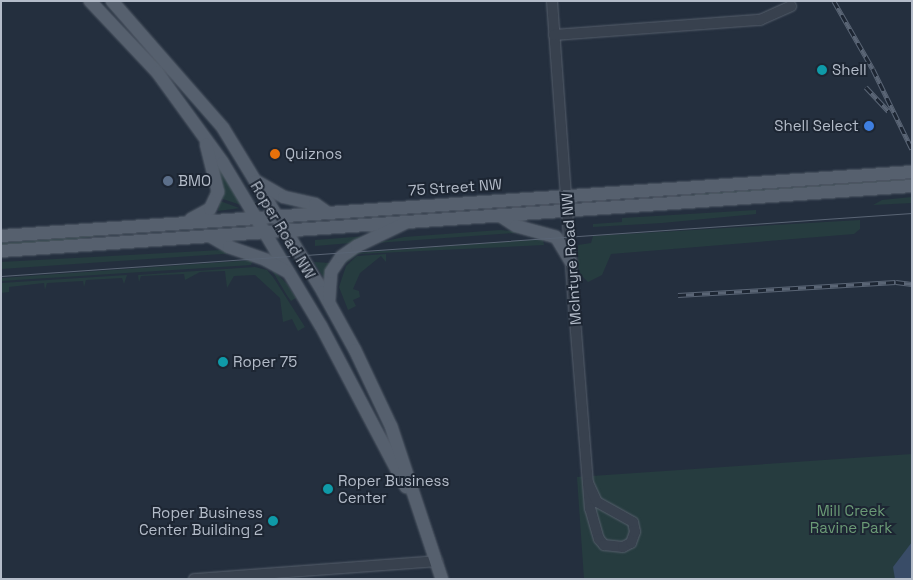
<!DOCTYPE html>
<style>
body{margin:0}
#map{position:relative;width:913px;height:580px;overflow:hidden;background:#242f3e;font-family:"Space Grotesk",sans-serif}
div>[style]{position:absolute}
[style*='--x']{left:calc(var(--x)*1px);top:calc(var(--y)*1px);width:calc(var(--w)*1px);rotate:calc(var(--a)*1deg)}
.green>*{inset:0;background:#263c3f}
.water>*{inset:0;background:#394c67}
.roads{filter:drop-shadow(0 0 1px #565f6c) drop-shadow(0 0 1px #565f6c)}
.minor>*{height:10px;margin:-5px;padding:0 5px;transform-origin:5px;border-radius:5px;background:#38414e}
.major>*{height:12px;margin:-6px;padding:0 6px;transform-origin:6px;border-radius:6px;background:#56606e}
.tram>*{height:1px;margin:-0.5px;padding:0 0.5px;transform-origin:0.5px;border-radius:0.5px;background:#5a6575}
.rail>*{height:4.5px;margin-top:-2.25px;transform-origin:0;background:repeating-linear-gradient(90deg,#1d2633 0 8px,#5a6575 0 16px);box-sizing:border-box;border-block:1px solid #5a6575}
.dots>*{width:14px;height:14px;translate:-50% -50%;box-sizing:border-box;border:2px solid #1d2633;border-radius:50%}
span{translate:-50% -50%;white-space:nowrap;text-align:center;line-height:1.15;-webkit-text-stroke:4px #1d2633;paint-order:stroke}
.poi-label{font-size:15px;color:#b4bcc9}
.left{translate:0 -50%;text-align:left}
.right{translate:-100% -50%;text-align:right}
.street-label{font-size:15px;color:#b4bcc9}
.park-label{font-size:15px;color:#6b9a76}
.frame{position:absolute;inset:0;border:2px solid #b4bcc9;pointer-events:none}
</style>
<div id="map">
<div class="green">
<i style="clip-path:polygon(218px 165px,241px 205px,220px 198px)"></i>
<i style="clip-path:polygon(912px 179px,912px 182px,672px 197px,710px 193px)"></i>
<i style="clip-path:polygon(912px 197px,912px 203px,873px 205px,882px 200px)"></i>
<i style="clip-path:polygon(220px 201px,239px 208px,240px 208px,218px 211px)"></i>
<i style="clip-path:polygon(756px 210px,756px 214px,662px 223px,593px 227px,593px 224px,622px 222px,622px 218px)"></i>
<i style="clip-path:polygon(860px 220px,860px 229px,854px 234px,611px 254px,602px 275px,588px 282px,581px 275px,578px 267px,578px 245px,591px 243px,593px 236px)"></i>
<i style="clip-path:polygon(500px 230px,527px 232px,376px 243px,404px 237px)"></i>
<i style="clip-path:polygon(102px 235px,72px 240px,1px 246px,1px 243px)"></i>
<i style="clip-path:polygon(367px 236px,351px 243px,315px 246px,315px 240px)"></i>
<i style="clip-path:polygon(543px 239px,544px 245px,358px 254px,342px 266px,355px 253px)"></i>
<i style="clip-path:polygon(221px 250px,237px 253px,1px 269px,1px 262px)"></i>
<i style="clip-path:polygon(386px 254px,386px 262px,381px 256px,360px 273px,353px 289px,359px 291px,360px 297px,353px 300px,356px 306px,348px 310px,339px 287px,346px 266px,357px 256px)"></i>
<i style="clip-path:polygon(253px 260px,251px 265px,1px 281px,1px 278px)"></i>
<i style="clip-path:polygon(314px 262px,330px 263px,325px 278px,324px 278px)"></i>
<i style="clip-path:polygon(255px 267px,267px 270px,273px 277px,305px 327px,298px 331px,292px 319px,283px 322px,280px 298px,255px 275px,234px 276px,227px 288px,225px 271px,200px 272px,185px 280px,184px 274px,141px 276px,139px 282px,138px 275px)"></i>
<i style="clip-path:polygon(270px 267px,287px 284px,296px 298px,291px 301px,288px 297px)"></i>
<i style="clip-path:polygon(127px 275px,124px 284px,122px 278px,86px 280px,84px 287px,83px 281px,47px 283px,45px 290px,44px 283px,9px 287px,9px 292px,1px 293px,1px 283px)"></i>
<i style="clip-path:polygon(912px 454px,912px 579px,584px 579px,577px 477px)"></i>
</div>
<div class="water">
<i style="clip-path:polygon(912px 542px,912px 579px,895px 579px,893px 567px)"></i>
</div>
<div class="roads">
<div class="minor">
<i style="--x:552;--y:1;--w:319;--a:85.9"></i>
<i style="--x:575;--y:319;--w:190;--a:85.5"></i>
<i style="--x:590;--y:508;--w:32;--a:74"></i>
<i style="--x:599;--y:539;--w:8;--a:50"></i>
<i style="--x:604;--y:545;--w:19;--a:6"></i>
<i style="--x:623;--y:547;--w:9;--a:-27"></i>
<i style="--x:631;--y:543;--w:12;--a:-70"></i>
<i style="--x:635;--y:532;--w:10;--a:-101"></i>
<i style="--x:633;--y:522;--w:41;--a:-150.9"></i>
<i style="--x:597;--y:502;--w:21;--a:-115"></i>
<i style="--x:554;--y:35;--w:207;--a:-4.2"></i>
<i style="--x:760;--y:20;--w:34;--a:-24"></i>
<i style="--x:194;--y:579;--w:244;--a:-4.2"></i>
</div>
<div class="major">
<i style="--x:90;--y:1;--w:98;--a:46.7"></i>
<i style="--x:157;--y:72;--w:112;--a:54"></i>
<i style="--x:223;--y:163;--w:190;--a:59"></i>
<i style="--x:321;--y:326;--w:182;--a:62.2"></i>
<i style="--x:112;--y:1;--w:169;--a:48.8"></i>
<i style="--x:223;--y:128;--w:192;--a:58.6"></i>
<i style="--x:323;--y:292;--w:66;--a:61.1"></i>
<i style="--x:355;--y:350;--w:84;--a:64.7"></i>
<i style="--x:391;--y:426;--w:161;--a:71.6"></i>
<i style="--x:256;--y:181;--w:32;--a:30"></i>
<i style="--x:284;--y:197;--w:32;--a:13"></i>
<i style="--x:315;--y:204;--w:16;--a:35"></i>
<i style="--x:499;--y:215;--w:20;--a:33"></i>
<i style="--x:516;--y:226;--w:41;--a:15.4"></i>
<i style="--x:556;--y:237;--w:29;--a:59"></i>
<i style="--x:191;--y:219;--w:21;--a:-28"></i>
<i style="--x:210;--y:209;--w:19;--a:-65"></i>
<i style="--x:218;--y:192;--w:49;--a:-104"></i>
<i style="--x:1;--y:236;--w:913;--a:-4.02"></i>
<i style="--x:210;--y:236;--w:22;--a:30"></i>
<i style="--x:229;--y:247;--w:39;--a:19"></i>
<i style="--x:266;--y:260;--w:26;--a:29"></i>
<i style="--x:1;--y:251;--w:913;--a:-4.08"></i>
<i style="--x:329;--y:301;--w:29;--a:-86"></i>
<i style="--x:331;--y:272;--w:18;--a:-56"></i>
<i style="--x:341;--y:257;--w:19;--a:-35"></i>
<i style="--x:357;--y:246;--w:53;--a:-25.6"></i>
</div>
</div>
<div class="tram">
<i style="--x:1;--y:276;--w:913;--a:-3.96"></i>
</div>
<div class="rail">
<i style="--x:834;--y:1;--w:78;--a:60.2"></i>
<i style="--x:873;--y:69;--w:89;--a:64"></i>
<i style="--x:866;--y:87;--w:33;--a:47"></i>
<i style="--x:678;--y:295;--w:218;--a:-3.4"></i>
<i style="--x:896;--y:282;--w:16;--a:7"></i>
</div>
<div class="dots">
<i style="left:822px;top:70px;background:#0f9aa8"></i>
<i style="left:869px;top:126px;background:#3f7fe0"></i>
<i style="left:275px;top:154px;background:#e8710a"></i>
<i style="left:168px;top:181px;background:#5c6f8a"></i>
<i style="left:223px;top:362px;background:#0f9aa8"></i>
<i style="left:328px;top:489px;background:#0f9aa8"></i>
<i style="left:273px;top:521px;background:#0f9aa8"></i>
</div>
<div class="poi-label">
<span class="left" style="left:832px;top:70px">Shell</span>
<span class="right" style="left:859px;top:126px">Shell Select</span>
<span class="left" style="left:285px;top:154px">Quiznos</span>
<span class="left" style="left:178px;top:181px">BMO</span>
<span class="left" style="left:233px;top:362px">Roper 75</span>
<span class="left" style="left:338px;top:489px">Roper Business<br>Center</span>
<span class="right" style="left:263px;top:521px">Roper Business<br>Center Building 2</span>
</div>
<div class="street-label">
<span style="left:455px;top:187px;rotate:-4deg">75 Street NW</span>
<span style="left:283px;top:230px;rotate:59deg">Roper Road NW</span>
<span style="left:571px;top:259px;rotate:-94deg">McIntyre Road NW</span>
</div>
<div class="park-label">
<span style="left:851px;top:519px">Mill Creek<br>Ravine Park</span>
</div>
<div class="frame"></div>
</div>
